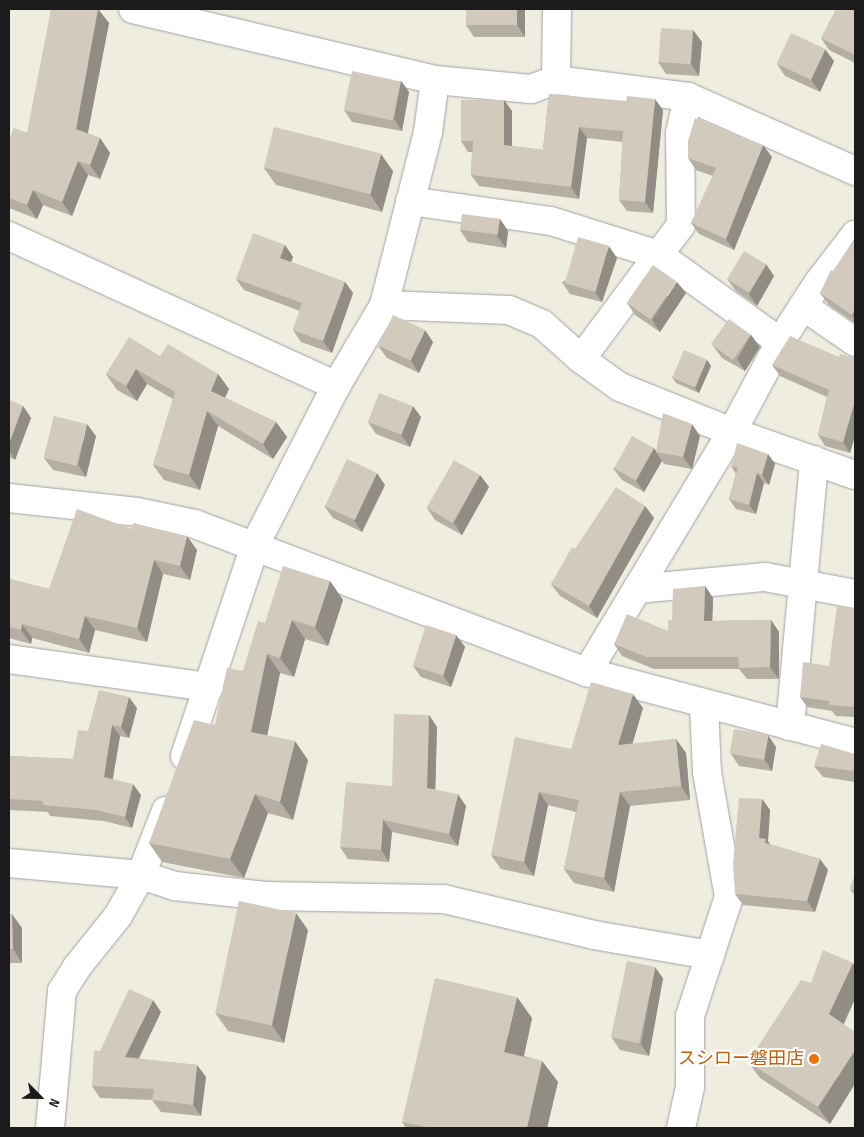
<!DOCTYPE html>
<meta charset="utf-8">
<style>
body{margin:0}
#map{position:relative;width:864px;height:1137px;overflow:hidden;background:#eeede0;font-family:"Sofia Sans Condensed","Noto Sans JP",sans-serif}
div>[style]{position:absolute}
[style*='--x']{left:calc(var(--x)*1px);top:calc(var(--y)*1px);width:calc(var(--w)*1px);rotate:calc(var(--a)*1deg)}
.roads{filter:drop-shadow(0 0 1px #a2a2a2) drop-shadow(0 0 1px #a2a2a2)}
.minor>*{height:28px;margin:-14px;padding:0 14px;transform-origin:14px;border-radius:14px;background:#fff}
.tertiary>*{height:28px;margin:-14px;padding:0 14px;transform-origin:14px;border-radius:14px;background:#fff}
.wall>*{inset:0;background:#b4aea3}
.shaded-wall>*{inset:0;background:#928d84}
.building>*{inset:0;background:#d1cabd;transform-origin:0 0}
.dots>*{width:14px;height:14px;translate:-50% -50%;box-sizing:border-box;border:2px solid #fff;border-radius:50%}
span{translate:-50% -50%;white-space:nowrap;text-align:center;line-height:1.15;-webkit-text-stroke:4px #fff;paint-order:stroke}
.food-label{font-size:18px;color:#c56008}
.right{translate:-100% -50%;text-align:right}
.frame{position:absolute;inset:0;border:10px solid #1b1b1b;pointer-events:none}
.north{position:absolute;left:15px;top:1072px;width:50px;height:50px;-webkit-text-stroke:4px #fff;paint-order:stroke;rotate:113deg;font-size:14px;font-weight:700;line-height:20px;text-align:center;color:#1b1b1b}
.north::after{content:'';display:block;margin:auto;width:18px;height:22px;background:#1b1b1b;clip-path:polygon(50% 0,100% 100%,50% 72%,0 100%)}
</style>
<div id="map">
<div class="roads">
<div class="minor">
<i style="--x:133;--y:9;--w:310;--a:13.2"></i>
<i style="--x:435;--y:80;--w:96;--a:5.4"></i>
<i style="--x:531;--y:89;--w:27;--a:-20"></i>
<i style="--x:556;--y:80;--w:71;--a:-89.2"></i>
<i style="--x:556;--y:80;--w:133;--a:7.3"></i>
<i style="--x:688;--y:97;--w:183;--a:23.9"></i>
<i style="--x:410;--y:201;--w:142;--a:8.1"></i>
<i style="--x:551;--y:221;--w:113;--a:17.5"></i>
<i style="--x:659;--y:255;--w:149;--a:35.7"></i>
<i style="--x:9;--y:236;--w:360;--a:24.6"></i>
<i style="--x:384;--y:305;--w:125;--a:2.3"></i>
<i style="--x:509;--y:310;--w:36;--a:23"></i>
<i style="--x:542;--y:324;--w:52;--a:41.9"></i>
<i style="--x:581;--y:359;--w:48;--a:35.7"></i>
<i style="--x:620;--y:387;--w:121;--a:21.9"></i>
<i style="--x:732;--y:432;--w:130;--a:19.3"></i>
<i style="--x:803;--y:306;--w:63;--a:34.7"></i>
<i style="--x:581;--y:359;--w:167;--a:-53.3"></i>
<i style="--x:681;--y:225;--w:92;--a:-90.6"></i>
<i style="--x:680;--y:133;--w:37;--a:-77"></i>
<i style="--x:637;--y:589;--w:129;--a:-5.4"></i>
<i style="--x:765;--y:577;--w:92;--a:10.7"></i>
<i style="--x:9;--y:659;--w:202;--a:8"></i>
<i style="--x:587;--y:672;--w:280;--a:-58.9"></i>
<i style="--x:732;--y:432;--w:102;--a:-61.9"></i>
<i style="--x:780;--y:342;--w:70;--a:-57.2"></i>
<i style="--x:818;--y:283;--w:61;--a:-52.4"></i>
<i style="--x:790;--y:726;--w:267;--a:-84.8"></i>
<i style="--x:185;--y:756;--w:222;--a:-71.6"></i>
<i style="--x:255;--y:545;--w:178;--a:-63"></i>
<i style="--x:336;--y:386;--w:94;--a:-59.3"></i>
<i style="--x:384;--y:305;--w:179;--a:-75.7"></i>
<i style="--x:428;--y:132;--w:52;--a:-82.3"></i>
<i style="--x:9;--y:863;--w:133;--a:5.2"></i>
<i style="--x:141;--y:875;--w:36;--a:18"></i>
<i style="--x:175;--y:886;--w:91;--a:6.3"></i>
<i style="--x:265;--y:896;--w:179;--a:1"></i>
<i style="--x:444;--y:899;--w:154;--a:13.5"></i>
<i style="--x:594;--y:935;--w:118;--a:9.8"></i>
<i style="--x:50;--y:1128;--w:138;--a:-85"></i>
<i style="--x:62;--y:991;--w:28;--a:-58"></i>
<i style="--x:77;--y:967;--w:65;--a:-51.2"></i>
<i style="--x:118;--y:916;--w:47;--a:-60.7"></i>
<i style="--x:141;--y:875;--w:69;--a:-68.7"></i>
<i style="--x:681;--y:1128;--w:42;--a:-77.6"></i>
<i style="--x:690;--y:1087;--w:71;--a:-90"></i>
<i style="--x:690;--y:1016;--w:125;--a:-71.9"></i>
<i style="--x:729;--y:897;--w:127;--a:-100"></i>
<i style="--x:707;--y:772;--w:67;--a:-92.6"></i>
</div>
<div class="tertiary">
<i style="--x:9;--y:498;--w:129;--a:6.2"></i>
<i style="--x:137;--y:512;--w:59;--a:11.7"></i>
<i style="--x:195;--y:524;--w:419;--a:20.7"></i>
<i style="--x:587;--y:672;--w:277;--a:14.8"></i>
</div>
</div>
<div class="wall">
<i style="clip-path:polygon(98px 9px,109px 23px,87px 133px,100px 138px,110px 153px,100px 179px,88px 175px,72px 216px,43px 205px,37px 219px,9px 208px,9px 140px,27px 133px)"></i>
<i style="clip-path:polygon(466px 9px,525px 9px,525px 37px,474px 37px,466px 25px)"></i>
<i style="clip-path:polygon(855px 9px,855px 63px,829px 50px,821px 38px)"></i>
<i style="clip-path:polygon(693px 30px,702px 42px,699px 76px,666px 74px,658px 62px)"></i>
<i style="clip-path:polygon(834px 61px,820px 92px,785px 76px,777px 64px)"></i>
<i style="clip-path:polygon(401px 81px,409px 92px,402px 131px,352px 122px,344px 110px)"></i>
<i style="clip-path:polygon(549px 94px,663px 110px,653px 213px,627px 211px,619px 200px,623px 142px,587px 138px,579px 199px,479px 186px,471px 175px,472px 152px,468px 152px,461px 141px,504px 100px,512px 111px,512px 146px,543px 150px)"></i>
<i style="clip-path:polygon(772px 157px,734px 250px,699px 234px,691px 223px,713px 176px,696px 170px,688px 158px)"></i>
<i style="clip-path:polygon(264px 168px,393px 171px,382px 212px,276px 185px)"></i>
<i style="clip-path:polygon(500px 219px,508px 231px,506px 248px,468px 242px,460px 230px)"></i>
<i style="clip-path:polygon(855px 238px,855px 323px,829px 305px,820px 293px)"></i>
<i style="clip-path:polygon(285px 245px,293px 257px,291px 262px,345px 282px,353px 293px,332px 353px,301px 342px,293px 330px,300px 311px,244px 290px,236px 279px)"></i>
<i style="clip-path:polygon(617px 258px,602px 302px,570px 294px,562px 282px)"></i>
<i style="clip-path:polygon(774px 276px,757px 306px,736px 291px,727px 279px)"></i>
<i style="clip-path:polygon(686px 293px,660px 332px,635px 315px,627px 303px)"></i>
<i style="clip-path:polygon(751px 335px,760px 347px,745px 371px,722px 358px,713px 346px)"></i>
<i style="clip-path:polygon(433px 342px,419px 373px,387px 358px,378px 346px)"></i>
<i style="clip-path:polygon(160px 356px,218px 374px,229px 389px,225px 398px,276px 422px,287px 437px,273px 459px,218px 426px,200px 490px,164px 480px,153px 465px,173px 399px,147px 384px,137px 401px,117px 390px,106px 374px)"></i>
<i style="clip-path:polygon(839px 357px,855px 358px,855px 436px,850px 453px,825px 446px,818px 435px,827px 397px,780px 376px,772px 365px)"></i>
<i style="clip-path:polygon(707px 360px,711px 366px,699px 393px,676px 383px,672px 377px)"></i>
<i style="clip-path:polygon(9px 400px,23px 406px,31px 418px,15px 460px,9px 457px)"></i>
<i style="clip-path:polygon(421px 417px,410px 447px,376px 434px,368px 422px)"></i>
<i style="clip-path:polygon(96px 436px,86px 477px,53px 470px,44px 458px)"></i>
<i style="clip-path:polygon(700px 436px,692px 469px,664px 464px,662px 461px,644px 492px,622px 480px,613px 468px,656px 451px)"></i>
<i style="clip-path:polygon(768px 454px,775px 464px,769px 485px,764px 483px,756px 514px,736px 509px,729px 499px,736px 474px,731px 466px)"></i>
<i style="clip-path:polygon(480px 475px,489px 487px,462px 535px,435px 520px,427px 508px)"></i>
<i style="clip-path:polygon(385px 485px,362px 532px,333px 518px,324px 506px)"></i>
<i style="clip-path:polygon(645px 506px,654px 518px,597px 618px,560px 596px,551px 584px,575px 549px)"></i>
<i style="clip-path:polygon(132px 529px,197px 550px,190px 580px,163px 574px,147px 642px,95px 630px,89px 653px,32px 638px,31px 644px,9px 638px,9px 579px,49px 589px)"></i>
<i style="clip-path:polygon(330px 581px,343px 600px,328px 646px,305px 639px,294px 677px,280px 673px,267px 735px,308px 760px,293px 820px,268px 813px,244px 878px,162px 862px,149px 843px,215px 725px,243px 671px,265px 623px)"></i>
<i style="clip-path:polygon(705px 586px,713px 598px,712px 621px,771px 620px,779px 632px,779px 679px,747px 679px,739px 669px,654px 669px,622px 656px,614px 644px,668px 631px)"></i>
<i style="clip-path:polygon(855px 608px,855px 717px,836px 716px,832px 711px,807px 707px,800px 697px,829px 666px)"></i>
<i style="clip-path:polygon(456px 635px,465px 647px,451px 687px,421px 677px,413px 666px)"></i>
<i style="clip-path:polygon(137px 708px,129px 738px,120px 736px,113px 779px,141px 795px,132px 828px,104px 821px,50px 816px,48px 812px,9px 810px,9px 756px,73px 759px,88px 731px)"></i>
<i style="clip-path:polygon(643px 708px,632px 744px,676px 739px,686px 753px,690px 800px,630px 806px,614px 892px,574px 883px,564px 869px,576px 812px,548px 805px,534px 876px,501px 869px,491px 855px,571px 749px)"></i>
<i style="clip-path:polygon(429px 715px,437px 727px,435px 790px,466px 806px,458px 846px,392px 832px,389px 862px,348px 859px,340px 847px,392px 786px)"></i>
<i style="clip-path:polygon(776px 747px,772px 771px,739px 766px,731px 754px)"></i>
<i style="clip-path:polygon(855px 754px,855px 782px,823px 777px,814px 766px)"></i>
<i style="clip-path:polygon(762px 799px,770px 810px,768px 841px,769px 844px,820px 859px,828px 870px,815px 912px,743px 905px,735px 894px)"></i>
<i style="clip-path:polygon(855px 875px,855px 896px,850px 889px)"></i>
<i style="clip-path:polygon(9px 914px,22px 928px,22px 963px,9px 963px)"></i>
<i style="clip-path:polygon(308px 930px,284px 1043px,228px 1031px,216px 1014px)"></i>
<i style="clip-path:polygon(853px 963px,855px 967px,855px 999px,844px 1024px,830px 1124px,760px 1078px,748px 1062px,811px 983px)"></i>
<i style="clip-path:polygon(663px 978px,649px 1056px,620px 1050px,612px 1038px)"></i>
<i style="clip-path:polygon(161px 1012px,139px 1059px,197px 1065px,206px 1077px,201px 1116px,161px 1112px,152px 1100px,100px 1098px,92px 1086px,100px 1051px)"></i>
<i style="clip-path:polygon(532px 1018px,524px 1056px,542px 1061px,558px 1082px,547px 1128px,406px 1128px,402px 1122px)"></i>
</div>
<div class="shaded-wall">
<i style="clip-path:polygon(98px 9px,109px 23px,86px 143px,76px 129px)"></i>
<i style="clip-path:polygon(517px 9px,525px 9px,525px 37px,517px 25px)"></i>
<i style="clip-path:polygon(693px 30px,702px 42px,699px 76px,691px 64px)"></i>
<i style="clip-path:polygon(825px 49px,834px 61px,820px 92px,811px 80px)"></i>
<i style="clip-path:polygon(401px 81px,409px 92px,402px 131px,394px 119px)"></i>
<i style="clip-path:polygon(655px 99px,663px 110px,653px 213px,645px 202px)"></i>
<i style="clip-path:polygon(504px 100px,512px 111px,512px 157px,504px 145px)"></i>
<i style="clip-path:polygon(579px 127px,587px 138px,579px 199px,571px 187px)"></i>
<i style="clip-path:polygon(100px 138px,110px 153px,100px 179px,90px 165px)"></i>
<i style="clip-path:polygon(763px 145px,772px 157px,734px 250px,726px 239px)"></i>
<i style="clip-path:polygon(381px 154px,393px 171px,382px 212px,370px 194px)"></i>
<i style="clip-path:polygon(78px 161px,88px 175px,72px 216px,62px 202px)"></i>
<i style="clip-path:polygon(33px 190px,43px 205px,37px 219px,27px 205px)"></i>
<i style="clip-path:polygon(500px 219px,508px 231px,506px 248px,497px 236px)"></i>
<i style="clip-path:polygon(285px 245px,293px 257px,288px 270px,280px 258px)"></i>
<i style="clip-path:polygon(609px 246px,617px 258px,602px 302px,593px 290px)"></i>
<i style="clip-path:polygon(766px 264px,774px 276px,757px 306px,749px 294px)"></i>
<i style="clip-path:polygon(345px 282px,353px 293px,332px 353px,323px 341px)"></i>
<i style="clip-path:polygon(677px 282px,686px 293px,660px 332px,652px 320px)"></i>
<i style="clip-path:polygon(855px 309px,855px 319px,852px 315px)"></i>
<i style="clip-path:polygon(425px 330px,433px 342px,419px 373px,411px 361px)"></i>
<i style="clip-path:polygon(751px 335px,760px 347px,745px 371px,737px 359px)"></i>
<i style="clip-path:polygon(707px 360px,711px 366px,699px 393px,694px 387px)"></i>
<i style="clip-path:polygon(136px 369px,147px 384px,137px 401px,126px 386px)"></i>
<i style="clip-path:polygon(218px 374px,229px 389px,221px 406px,211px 391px)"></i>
<i style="clip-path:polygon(855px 401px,855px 436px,850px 453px,843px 442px)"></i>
<i style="clip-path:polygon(23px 406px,31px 418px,15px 460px,9px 450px,9px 444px)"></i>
<i style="clip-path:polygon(413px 406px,421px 417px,410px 447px,401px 435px)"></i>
<i style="clip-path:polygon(207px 411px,218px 426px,200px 490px,189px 475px)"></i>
<i style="clip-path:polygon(276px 422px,287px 437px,273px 459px,263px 444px)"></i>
<i style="clip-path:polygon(87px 424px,96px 436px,86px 477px,78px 465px)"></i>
<i style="clip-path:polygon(692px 424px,700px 436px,692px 469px,683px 457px)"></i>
<i style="clip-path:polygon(654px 448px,657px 452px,656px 452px,662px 461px,644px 492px,636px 481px)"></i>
<i style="clip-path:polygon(768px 454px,775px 464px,769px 485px,762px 475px)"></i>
<i style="clip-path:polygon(377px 473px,385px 485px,362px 532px,354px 520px)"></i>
<i style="clip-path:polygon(757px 473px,764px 483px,756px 514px,749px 505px)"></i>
<i style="clip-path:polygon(480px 475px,489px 487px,462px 535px,454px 523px)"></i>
<i style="clip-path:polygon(645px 506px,654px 518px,597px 618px,589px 606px)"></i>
<i style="clip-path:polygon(187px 536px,197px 550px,190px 580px,180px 566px)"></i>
<i style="clip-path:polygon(154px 560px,163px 574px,147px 642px,137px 628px)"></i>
<i style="clip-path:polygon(330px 581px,343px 600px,328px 646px,315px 627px)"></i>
<i style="clip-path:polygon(705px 586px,713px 598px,712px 633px,704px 621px)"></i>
<i style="clip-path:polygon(85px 616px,95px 630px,89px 653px,79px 639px)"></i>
<i style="clip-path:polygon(292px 620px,305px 639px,294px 677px,280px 658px)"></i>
<i style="clip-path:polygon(771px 620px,779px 632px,779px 679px,770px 667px)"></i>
<i style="clip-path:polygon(22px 624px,32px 638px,31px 644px,21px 630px)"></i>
<i style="clip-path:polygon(456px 635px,465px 647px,451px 687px,443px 675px)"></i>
<i style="clip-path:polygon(267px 654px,280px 673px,264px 751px,251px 732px)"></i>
<i style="clip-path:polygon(633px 694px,643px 708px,628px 759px,618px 745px)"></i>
<i style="clip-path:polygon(129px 697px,137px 708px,129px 738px,121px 727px)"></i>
<i style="clip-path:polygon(429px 715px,437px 727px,435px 800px,427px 788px)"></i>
<i style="clip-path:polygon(112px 725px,120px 736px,111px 788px,104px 777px)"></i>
<i style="clip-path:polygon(768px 735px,776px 747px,772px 771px,764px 759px)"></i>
<i style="clip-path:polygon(676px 739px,686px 753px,690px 800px,681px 786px)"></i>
<i style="clip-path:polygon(295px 741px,308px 760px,293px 820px,280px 802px)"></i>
<i style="clip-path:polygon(133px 784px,141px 795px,132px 828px,125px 817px)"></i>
<i style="clip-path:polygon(539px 792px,548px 805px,534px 876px,524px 862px)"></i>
<i style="clip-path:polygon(620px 792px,630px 806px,614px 892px,604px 878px)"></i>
<i style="clip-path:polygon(255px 794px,268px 813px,244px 878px,230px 859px)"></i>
<i style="clip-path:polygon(458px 794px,466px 806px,458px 846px,449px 834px)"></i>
<i style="clip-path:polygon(762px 799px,770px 810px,768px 841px,773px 850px,759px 838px)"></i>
<i style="clip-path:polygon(383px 820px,392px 832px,389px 862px,381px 850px)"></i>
<i style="clip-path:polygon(820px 859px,828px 870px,815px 912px,807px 901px)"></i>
<i style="clip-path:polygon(296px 913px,308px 930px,284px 1043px,272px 1025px)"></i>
<i style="clip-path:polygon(12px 914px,22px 928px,22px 963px,13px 949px)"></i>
<i style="clip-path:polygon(853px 963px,855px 967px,855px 999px,840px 1031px,829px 1014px)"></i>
<i style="clip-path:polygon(655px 967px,663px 978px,649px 1056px,641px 1044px)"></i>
<i style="clip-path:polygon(517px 997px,532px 1018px,520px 1074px,504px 1052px)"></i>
<i style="clip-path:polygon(153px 1000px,161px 1012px,133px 1069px,125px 1057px)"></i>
<i style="clip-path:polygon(855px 1050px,855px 1084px,830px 1124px,818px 1107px)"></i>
<i style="clip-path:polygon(542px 1061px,558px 1082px,547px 1128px,527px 1128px)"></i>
<i style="clip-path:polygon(197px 1065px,206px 1077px,201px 1116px,193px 1105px)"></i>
</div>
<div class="building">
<i style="clip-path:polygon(51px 9px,98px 9px,76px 129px,100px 138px,90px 165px,78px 161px,62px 202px,33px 190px,27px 205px,9px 198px,9px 140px,14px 128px,27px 133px)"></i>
<i style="left:466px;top:9px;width:51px;height:16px"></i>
<i style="clip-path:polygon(836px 9px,855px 9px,855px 55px,821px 38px)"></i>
<i style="left:661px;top:28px;width:32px;height:34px;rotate:4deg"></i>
<i style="left:791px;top:33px;width:38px;height:34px;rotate:25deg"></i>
<i style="left:352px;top:71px;width:50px;height:40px;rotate:12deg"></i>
<i style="clip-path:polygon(549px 94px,626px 101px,627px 96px,655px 99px,645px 202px,619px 200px,623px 131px,579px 127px,571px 187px,471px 175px,473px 141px,461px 141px,461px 100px,504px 100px,504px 145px,543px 150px)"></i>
<i style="clip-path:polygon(695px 118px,763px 145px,726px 239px,691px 223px,716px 168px,688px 158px,688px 141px)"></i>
<i style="left:274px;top:127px;width:110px;height:42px;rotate:14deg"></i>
<i style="left:462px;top:214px;width:38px;height:16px;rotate:7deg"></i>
<i style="clip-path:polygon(253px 233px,285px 245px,280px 258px,345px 282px,323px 341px,293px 330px,302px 303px,236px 279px)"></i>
<i style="left:578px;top:237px;width:32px;height:48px;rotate:16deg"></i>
<i style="clip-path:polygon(855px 238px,855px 309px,852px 315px,820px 293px,831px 270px,833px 271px)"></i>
<i style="left:744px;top:251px;width:26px;height:33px;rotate:31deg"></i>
<i style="left:653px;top:265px;width:29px;height:46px;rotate:35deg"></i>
<i style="left:393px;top:315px;width:35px;height:34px;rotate:25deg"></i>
<i style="left:729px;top:319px;width:27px;height:31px;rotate:36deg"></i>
<i style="clip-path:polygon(790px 336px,839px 357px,840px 354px,855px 358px,855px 401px,843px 442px,818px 435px,829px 390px,772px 365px)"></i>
<i style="clip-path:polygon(129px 337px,160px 356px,168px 344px,218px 374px,211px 391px,276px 422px,263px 444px,207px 411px,189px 475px,153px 465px,175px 392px,136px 369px,126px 386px,106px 374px)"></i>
<i style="left:684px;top:350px;width:25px;height:30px;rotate:23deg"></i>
<i style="left:379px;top:393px;width:36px;height:31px;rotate:21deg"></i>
<i style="clip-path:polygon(9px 400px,23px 406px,9px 444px)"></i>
<i style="clip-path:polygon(663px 413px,692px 424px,683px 457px,656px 452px)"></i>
<i style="left:54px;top:416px;width:34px;height:43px;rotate:14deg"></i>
<i style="left:632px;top:436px;width:25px;height:37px;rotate:29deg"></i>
<i style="clip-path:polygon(737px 443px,768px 454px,762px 475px,757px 473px,749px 505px,729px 499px,738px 468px,731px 466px)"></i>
<i style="left:347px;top:459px;width:33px;height:52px;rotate:25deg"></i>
<i style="left:454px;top:460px;width:30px;height:55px;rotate:30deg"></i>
<i style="clip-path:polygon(616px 487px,645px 506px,589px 606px,551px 584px,572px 547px,575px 549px)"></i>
<i style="clip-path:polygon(77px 509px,132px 529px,133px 523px,187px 536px,180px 566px,154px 560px,137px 628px,85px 616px,79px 639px,22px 624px,21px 630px,9px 627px,9px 579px,49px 589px)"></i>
<i style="clip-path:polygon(283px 566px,330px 581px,315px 627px,292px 620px,280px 658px,267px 654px,251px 732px,295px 741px,280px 802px,255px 794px,230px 859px,149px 843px,194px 720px,215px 725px,227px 668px,243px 671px,258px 621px,265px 623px)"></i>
<i style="clip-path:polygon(705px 586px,704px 621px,771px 620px,770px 667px,739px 668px,738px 657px,646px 657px,614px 644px,627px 614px,668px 631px,668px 620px,672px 620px,673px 589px)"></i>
<i style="clip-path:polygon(837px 606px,855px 608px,855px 707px,829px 705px,829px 701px,800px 697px,803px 662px,829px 666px)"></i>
<i style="left:426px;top:625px;width:32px;height:43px;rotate:18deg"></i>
<i style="clip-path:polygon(591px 682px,633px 694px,618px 745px,676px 739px,681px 786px,620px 792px,604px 878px,564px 869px,579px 800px,539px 792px,524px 862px,491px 855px,515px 737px,571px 749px)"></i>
<i style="clip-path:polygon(99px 690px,129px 697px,121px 727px,112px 725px,104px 777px,133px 784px,125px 817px,96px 810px,43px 805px,43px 801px,9px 799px,9px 756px,73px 759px,78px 730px,88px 731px)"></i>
<i style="clip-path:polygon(394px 714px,429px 715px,427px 788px,458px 794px,449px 834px,383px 820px,381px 850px,340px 847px,346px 782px,392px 786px)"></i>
<i style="left:734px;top:729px;width:35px;height:25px;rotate:10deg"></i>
<i style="clip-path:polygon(821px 744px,855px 754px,855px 771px,814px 766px)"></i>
<i style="clip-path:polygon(739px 798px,762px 799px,759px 838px,766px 839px,765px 843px,820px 859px,807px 901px,735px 894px,733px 864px)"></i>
<i style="clip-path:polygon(855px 875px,855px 891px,850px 889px)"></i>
<i style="left:239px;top:901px;width:58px;height:115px;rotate:12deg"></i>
<i style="clip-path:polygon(9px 914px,12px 914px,13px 949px,9px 949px)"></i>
<i style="clip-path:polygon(823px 950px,853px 963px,829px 1014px,855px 1032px,855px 1050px,818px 1107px,748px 1062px,801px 980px,811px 983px)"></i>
<i style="left:627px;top:961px;width:29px;height:78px;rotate:12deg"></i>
<i style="clip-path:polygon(435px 978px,517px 997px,504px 1052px,542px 1061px,527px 1128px,431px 1128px,402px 1122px)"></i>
<i style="clip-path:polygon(129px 989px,153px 1000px,125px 1057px,197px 1065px,193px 1105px,152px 1100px,154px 1089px,92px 1086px,94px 1051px,100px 1051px)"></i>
</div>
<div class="dots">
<i style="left:814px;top:1059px;background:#e8710a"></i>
</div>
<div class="food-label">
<span class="right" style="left:804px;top:1059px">スシロー磐田店</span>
</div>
<div class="frame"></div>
<div class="north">N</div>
</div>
